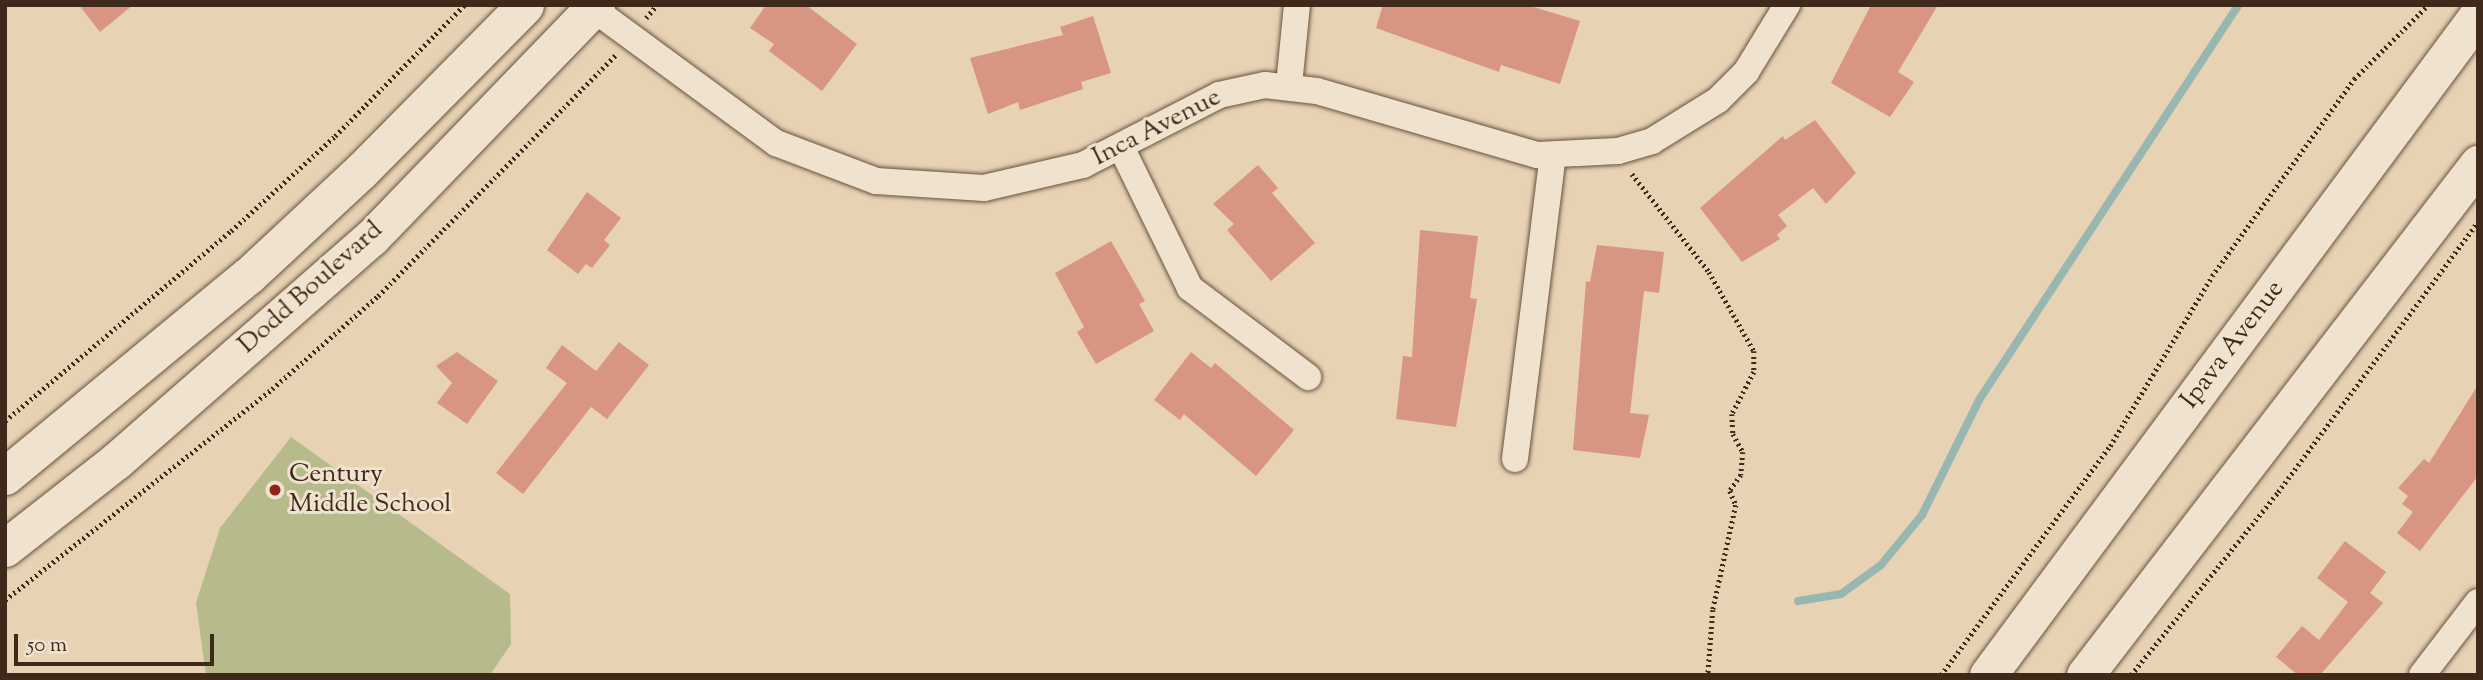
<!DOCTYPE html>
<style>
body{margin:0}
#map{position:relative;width:2483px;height:680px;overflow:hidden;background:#e7d2b4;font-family:"Sorts Mill Goudy",serif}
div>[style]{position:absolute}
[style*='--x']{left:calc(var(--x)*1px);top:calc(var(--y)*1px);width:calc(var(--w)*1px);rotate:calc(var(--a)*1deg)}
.green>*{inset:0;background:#b7bb8c}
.stream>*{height:8px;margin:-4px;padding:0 4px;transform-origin:4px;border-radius:4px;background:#97b7b0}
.building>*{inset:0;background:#d89581}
.path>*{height:4.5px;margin-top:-2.25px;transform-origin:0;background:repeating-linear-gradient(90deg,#3e291a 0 2px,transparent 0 5.5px)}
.roads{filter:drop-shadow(0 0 2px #685340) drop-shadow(0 0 2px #685340)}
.street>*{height:26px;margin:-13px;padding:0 13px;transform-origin:13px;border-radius:13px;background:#efe2ce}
.secondary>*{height:37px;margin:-18.5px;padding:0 18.5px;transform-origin:18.5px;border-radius:18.5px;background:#efe2ce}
.dots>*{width:19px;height:19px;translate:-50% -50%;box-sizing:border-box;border:4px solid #efe2ce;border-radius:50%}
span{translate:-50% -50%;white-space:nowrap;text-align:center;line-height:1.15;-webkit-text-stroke:6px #efe2ce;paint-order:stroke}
.street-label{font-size:26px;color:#3e291a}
.poi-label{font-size:26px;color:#3e291a}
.left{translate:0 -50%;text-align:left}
.frame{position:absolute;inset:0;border:7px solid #3e291a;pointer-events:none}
.scale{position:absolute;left:14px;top:634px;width:200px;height:32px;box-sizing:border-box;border:4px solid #3e291a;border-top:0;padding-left:9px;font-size:21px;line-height:24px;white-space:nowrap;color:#3e291a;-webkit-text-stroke:5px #efe2ce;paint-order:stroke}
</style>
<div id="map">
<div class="green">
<i style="clip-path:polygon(291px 437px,510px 594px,511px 644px,490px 675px,206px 675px,196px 603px,220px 528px)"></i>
</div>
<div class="stream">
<i style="--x:1798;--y:601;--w:44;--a:-9.2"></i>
<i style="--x:1841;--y:594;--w:49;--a:-35.9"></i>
<i style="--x:1881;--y:565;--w:65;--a:-50.6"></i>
<i style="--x:1922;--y:515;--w:128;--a:-63.6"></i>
<i style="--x:1979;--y:400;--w:472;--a:-56.7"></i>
</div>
<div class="building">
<i style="clip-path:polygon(79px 5px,133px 5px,100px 32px)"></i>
<i style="clip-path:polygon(766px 5px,806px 5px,857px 44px,822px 91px,769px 51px,774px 44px,750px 28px)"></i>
<i style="clip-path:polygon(1383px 5px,1527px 5px,1580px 21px,1560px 84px,1501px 65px,1499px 72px,1376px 28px)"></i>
<i style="clip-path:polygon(1871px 5px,1938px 5px,1898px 72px,1914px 82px,1890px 117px,1831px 83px)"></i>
<i style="clip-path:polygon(1093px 16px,1111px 73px,1081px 82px,1083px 89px,1020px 110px,1018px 102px,988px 114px,970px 58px,1063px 35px,1060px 27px)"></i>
<i style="clip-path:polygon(1815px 120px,1856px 173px,1826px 204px,1813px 188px,1778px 215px,1787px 226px,1777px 235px,1780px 239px,1742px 262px,1700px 208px,1783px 136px,1785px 140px)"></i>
<i style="clip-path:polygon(1258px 165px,1278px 188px,1272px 193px,1315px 243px,1271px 281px,1227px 230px,1234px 224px,1213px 204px)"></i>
<i style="clip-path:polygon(587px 192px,621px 218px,604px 240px,610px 245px,592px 268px,586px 264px,578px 274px,547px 250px)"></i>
<i style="clip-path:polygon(1420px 230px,1478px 236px,1470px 298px,1477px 299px,1456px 427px,1396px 419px,1403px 356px,1412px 357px)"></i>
<i style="clip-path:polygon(1111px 241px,1145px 301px,1139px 304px,1154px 331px,1096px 364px,1077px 332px,1084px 327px,1055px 273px)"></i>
<i style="clip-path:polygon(1597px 245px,1664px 252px,1659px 293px,1644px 291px,1630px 413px,1649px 415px,1640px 458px,1573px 450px,1586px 281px,1590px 282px)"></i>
<i style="clip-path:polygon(619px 342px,649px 365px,607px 419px,591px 407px,523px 494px,496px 473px,567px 383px,546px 368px,562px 345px,596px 371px)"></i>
<i style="clip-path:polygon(457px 352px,498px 381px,467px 424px,437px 403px,452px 383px,436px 366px)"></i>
<i style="clip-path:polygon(1191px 352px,1211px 368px,1215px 363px,1294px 430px,1256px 476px,1184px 414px,1180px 420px,1154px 400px)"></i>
<i style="clip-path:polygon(2478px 385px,2478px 476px,2420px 551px,2397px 533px,2413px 512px,2402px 504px,2408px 496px,2398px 488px,2424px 459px,2429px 463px)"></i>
<i style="clip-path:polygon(2345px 541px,2386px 572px,2370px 593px,2383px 603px,2320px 675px,2298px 675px,2276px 657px,2302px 626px,2319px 640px,2348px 602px,2317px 578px)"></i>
</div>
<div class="path">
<i style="--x:646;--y:18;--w:17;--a:-50"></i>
<i style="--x:1632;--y:174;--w:125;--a:51.8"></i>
<i style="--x:1709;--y:272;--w:91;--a:60.3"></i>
<i style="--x:1754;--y:351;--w:21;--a:90"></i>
<i style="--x:1754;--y:372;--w:47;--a:117.6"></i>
<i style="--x:1732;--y:414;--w:20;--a:87"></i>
<i style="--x:1733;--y:434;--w:21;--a:61"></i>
<i style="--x:1743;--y:452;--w:23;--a:95"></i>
<i style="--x:1741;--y:475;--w:19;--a:125"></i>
<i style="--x:1730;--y:491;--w:15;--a:67"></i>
<i style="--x:1736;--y:505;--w:107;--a:102.4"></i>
<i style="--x:1713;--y:610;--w:65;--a:94.4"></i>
<i style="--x:5;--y:421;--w:295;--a:-40.1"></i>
<i style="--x:231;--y:231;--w:141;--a:-42.4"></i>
<i style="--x:335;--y:136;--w:184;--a:-45.4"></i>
<i style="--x:5;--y:600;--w:340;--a:-38.3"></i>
<i style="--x:272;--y:389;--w:141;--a:-41.3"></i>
<i style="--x:378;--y:296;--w:339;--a:-45.4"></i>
<i style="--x:1941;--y:675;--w:285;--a:-53.6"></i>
<i style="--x:2110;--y:446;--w:198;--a:-59"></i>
<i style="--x:2212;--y:276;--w:243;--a:-54.2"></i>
<i style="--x:2354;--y:79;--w:105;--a:-45"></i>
<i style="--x:2131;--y:675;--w:235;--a:-51.2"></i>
<i style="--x:2278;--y:492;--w:336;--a:-53.5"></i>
</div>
<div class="roads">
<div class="street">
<i style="--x:588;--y:5;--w:233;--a:36.3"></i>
<i style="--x:776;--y:143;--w:107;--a:20.8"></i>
<i style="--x:876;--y:181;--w:108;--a:3.7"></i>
<i style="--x:984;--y:188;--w:102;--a:-13.1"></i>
<i style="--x:1083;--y:165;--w:153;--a:-27.2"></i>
<i style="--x:1219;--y:95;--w:47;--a:-12.3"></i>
<i style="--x:1265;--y:85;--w:52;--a:6.6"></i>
<i style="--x:1317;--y:91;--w:230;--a:16.2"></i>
<i style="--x:1538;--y:155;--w:80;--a:-2.9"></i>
<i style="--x:1618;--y:151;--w:35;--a:-16"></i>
<i style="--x:1652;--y:141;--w:78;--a:-31.8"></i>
<i style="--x:1718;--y:100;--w:40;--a:-45"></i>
<i style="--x:1746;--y:72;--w:79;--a:-58.5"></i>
<i style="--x:1289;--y:85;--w:80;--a:-84.3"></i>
<i style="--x:1121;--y:147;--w:157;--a:63.9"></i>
<i style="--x:1190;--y:288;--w:148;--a:37"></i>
<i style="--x:1515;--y:459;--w:306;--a:-82.9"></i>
<i style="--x:2422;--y:675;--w:92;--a:-52.5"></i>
</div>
<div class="secondary">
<i style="--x:5;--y:476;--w:315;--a:-39.5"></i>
<i style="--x:248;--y:276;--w:154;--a:-42.9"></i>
<i style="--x:361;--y:171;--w:233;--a:-45.3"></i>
<i style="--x:5;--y:548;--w:141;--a:-38.1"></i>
<i style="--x:116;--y:461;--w:339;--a:-41.2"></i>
<i style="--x:371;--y:238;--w:324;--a:-46"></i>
<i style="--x:1988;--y:675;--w:822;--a:-53.41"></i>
<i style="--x:2085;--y:675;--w:645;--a:-52.44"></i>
</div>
</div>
<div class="dots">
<i style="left:275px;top:490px;background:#8f2418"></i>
</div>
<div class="street-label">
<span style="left:1157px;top:128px;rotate:-27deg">Inca Avenue</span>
<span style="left:311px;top:288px;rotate:-42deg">Dodd Boulevard</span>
<span style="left:2233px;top:345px;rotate:-53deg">Ipava Avenue</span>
</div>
<div class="poi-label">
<span class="left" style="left:289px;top:490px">Century<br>Middle School</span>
</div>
<div class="frame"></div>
<div class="scale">50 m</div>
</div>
